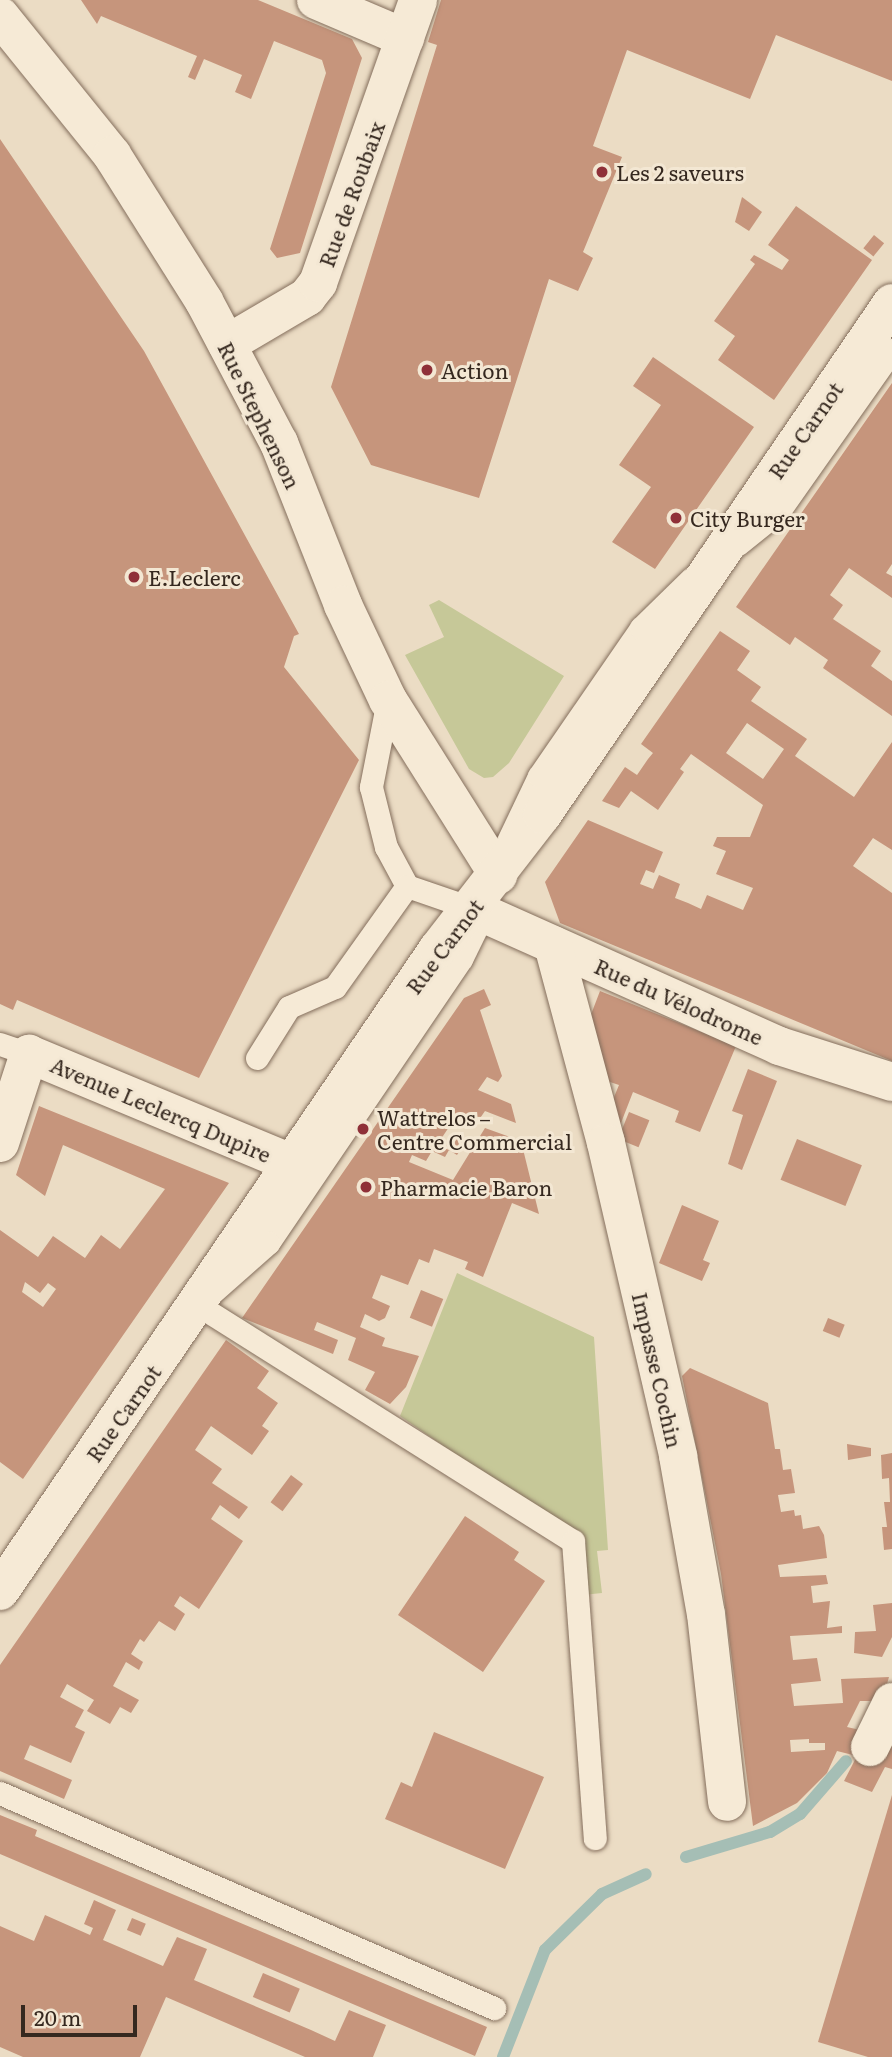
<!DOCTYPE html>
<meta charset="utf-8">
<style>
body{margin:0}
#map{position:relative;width:892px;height:2057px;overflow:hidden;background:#ebdcc4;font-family:Literata,serif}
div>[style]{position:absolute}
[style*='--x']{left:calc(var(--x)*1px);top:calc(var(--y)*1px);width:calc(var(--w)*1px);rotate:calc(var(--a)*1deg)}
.green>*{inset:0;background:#c6c898}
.stream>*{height:12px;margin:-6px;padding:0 6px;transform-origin:6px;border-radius:6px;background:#a5beb5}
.building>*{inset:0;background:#c6957c;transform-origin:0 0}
.roads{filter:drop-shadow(0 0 2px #846e5c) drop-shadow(0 0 2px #846e5c)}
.lane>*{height:23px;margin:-11.5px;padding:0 11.5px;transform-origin:11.5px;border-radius:11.5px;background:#f6ead6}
.street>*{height:38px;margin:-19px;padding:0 19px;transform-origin:19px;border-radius:19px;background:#f6ead6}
.secondary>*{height:38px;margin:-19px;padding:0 19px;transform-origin:19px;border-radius:19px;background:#f6ead6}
.dots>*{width:19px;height:19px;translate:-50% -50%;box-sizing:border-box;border:4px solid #f3e7d3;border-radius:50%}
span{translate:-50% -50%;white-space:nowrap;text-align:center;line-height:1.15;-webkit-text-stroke:6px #f3e7d3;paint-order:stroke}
.poi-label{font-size:21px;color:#35281f}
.left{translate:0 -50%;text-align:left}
.street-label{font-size:21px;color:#35281f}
.scale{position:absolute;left:21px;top:2005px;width:116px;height:32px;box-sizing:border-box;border:4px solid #35281f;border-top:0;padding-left:9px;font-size:21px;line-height:24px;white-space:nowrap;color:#35281f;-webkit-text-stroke:5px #f3e7d3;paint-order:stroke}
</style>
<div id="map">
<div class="green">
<i style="clip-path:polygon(439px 600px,564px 676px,509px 763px,493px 777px,484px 778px,469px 769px,405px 655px,444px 637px,429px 605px)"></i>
<i style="clip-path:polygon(457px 1273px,594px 1337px,608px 1550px,597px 1551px,602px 1593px,583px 1595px,578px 1539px,400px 1416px)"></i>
</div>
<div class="stream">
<i style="--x:686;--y:1857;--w:88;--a:-16.6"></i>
<i style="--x:770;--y:1832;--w:35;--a:-31"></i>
<i style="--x:800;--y:1814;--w:70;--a:-49"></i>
<i style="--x:503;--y:2057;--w:115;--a:-68.6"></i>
<i style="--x:545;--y:1950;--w:80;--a:-44.5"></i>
<i style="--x:602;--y:1894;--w:48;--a:-24.4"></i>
</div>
<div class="building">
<i style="clip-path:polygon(81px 0,258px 0,352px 39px,362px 58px,300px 253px,277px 258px,270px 249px,326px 73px,322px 60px,274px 41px,251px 99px,235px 92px,242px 75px,204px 59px,195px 80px,188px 77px,197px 56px,101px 16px,97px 24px)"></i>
<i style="clip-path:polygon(441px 0,892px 0,892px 81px,776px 35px,750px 99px,627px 50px,593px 146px,622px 157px,583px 252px,593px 258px,578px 291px,549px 279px,479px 498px,371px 465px,331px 387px,437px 45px,428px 42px)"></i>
<i style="clip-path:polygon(0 139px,144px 351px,299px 634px,294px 636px,284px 667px,359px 760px,199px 1078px,17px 1000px,13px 1010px,0 1004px)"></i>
<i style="clip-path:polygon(742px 197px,762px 212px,749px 231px,735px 222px)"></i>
<i style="clip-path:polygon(796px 206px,872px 260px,774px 400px,718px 360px,735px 336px,714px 321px,755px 264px,750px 260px,754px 255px,782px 270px,789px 260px,768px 245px)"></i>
<i style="left:874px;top:235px;width:13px;height:17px;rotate:39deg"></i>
<i style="clip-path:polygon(653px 357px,754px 427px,655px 569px,612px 542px,651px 487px,619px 465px,661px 405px,633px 386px)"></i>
<i style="clip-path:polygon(892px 383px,892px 564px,886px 573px,892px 576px,892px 598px,849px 568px,830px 595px,843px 605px,833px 619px,881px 651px,871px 666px,892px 681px,892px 716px,823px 668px,828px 660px,795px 637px,790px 645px,736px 607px)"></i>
<i style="clip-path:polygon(evenodd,720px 631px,750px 651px,737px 670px,761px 687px,751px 701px,807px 739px,795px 756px,854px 797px,892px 742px,892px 850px,873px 838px,853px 866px,892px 893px,892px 1061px,560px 923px,545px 882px,588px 820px,663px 852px,654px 873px,646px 870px,640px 884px,653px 889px,659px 875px,680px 884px,675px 898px,688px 903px,701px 909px,707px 895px,743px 910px,753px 888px,716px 874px,726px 851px,713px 846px,717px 837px,750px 837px,763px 805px,691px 754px,680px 769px,684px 772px,658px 810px,631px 791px,619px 808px,602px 801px,625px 767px,637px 775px,648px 759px,653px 753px,641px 744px,720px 631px,747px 723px,784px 749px,763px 779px,726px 753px,747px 723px)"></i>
<i style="clip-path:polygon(484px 989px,491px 1005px,480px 1010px,502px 1076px,498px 1082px,487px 1077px,478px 1090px,511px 1104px,516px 1123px,485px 1111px,476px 1124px,468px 1121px,463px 1128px,453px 1121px,437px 1145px,449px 1150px,445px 1157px,432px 1151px,426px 1161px,412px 1155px,409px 1162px,453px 1180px,485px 1128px,521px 1141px,539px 1214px,512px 1203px,483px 1277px,465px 1269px,468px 1262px,434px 1249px,429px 1263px,419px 1259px,408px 1285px,381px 1275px,372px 1298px,390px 1306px,385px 1318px,379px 1321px,365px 1314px,360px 1327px,385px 1338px,382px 1346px,419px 1356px,406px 1387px,390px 1404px,365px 1390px,375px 1372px,348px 1360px,356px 1338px,317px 1322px,314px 1330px,338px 1340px,333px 1354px,242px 1318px,464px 998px)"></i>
<i style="clip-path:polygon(600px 991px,736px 1046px,700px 1132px,675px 1122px,679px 1111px,633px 1092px,619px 1128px,609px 1109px,619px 1085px,610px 1082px,609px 1087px,587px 1025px)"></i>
<i style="clip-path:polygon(748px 1069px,777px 1081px,742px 1170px,728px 1164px,743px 1115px,732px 1111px)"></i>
<i style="clip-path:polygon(evenodd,39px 1106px,229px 1183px,23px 1479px,0 1462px,0 1230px,38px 1257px,53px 1236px,85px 1258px,101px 1235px,120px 1249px,165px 1189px,63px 1145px,45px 1196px,16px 1175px,39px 1106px,25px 1282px,40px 1293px,48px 1283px,56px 1289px,43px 1307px,22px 1292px,25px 1282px)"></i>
<i style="left:629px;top:1112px;width:22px;height:29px;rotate:22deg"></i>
<i style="clip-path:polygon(459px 1136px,467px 1139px,457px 1155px,449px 1150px)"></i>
<i style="left:797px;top:1139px;width:70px;height:44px;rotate:22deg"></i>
<i style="clip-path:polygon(682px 1205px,719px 1221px,703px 1260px,710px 1263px,702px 1281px,659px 1263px)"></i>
<i style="left:421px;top:1290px;width:24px;height:30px;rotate:22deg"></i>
<i style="left:828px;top:1318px;width:18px;height:14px;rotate:22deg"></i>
<i style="clip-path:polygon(226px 1340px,269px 1371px,257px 1388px,278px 1403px,262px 1426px,269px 1431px,252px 1455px,211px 1426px,195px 1450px,222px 1469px,212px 1483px,248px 1507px,239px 1519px,220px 1505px,211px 1519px,243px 1541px,199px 1609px,180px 1596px,174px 1606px,185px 1614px,175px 1631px,159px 1621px,144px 1642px,140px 1639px,131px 1654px,143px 1662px,139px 1670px,126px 1662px,113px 1686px,139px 1700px,131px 1713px,120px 1707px,110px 1724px,87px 1711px,94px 1700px,67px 1684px,60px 1697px,84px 1710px,75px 1727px,85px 1732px,71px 1763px,30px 1745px,24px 1759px,72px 1780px,64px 1799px,0 1771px,0 1665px)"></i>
<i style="clip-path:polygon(evenodd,690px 1368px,768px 1403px,775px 1449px,780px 1449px,783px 1470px,791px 1469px,795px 1493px,778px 1495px,781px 1512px,794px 1510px,795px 1516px,801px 1515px,803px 1529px,819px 1526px,824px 1535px,827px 1558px,778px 1565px,780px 1577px,826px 1575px,828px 1584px,811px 1586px,813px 1603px,830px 1601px,827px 1628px,842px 1626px,842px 1633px,790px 1636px,793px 1660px,817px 1658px,821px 1681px,791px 1684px,794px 1706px,843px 1703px,841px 1679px,889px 1677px,882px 1701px,860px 1701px,847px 1727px,860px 1730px,857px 1756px,837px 1751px,827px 1773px,797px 1803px,753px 1826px,721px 1574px,682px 1376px,690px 1368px,809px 1739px,809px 1743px,825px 1743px,825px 1750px,791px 1752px,790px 1740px,809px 1739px)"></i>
<i style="clip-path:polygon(847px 1444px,871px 1448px,871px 1456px,848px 1460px)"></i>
<i style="clip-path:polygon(892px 1453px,892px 1549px,884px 1550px,882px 1527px,887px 1527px,884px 1502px,890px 1502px,889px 1478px,882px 1479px,881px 1455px)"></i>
<i style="left:291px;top:1475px;width:15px;height:34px;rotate:37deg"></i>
<i style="clip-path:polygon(465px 1516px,519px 1552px,514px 1560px,545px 1581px,483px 1672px,398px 1615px)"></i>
<i style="clip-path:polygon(892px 1603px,892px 1637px,882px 1657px,854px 1653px,855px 1632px,876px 1631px,873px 1605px)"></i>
<i style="clip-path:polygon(434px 1732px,544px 1777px,505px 1869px,385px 1819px,401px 1782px,412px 1787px)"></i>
<i style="clip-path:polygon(892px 1739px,892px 1769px,885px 1767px,872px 1792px,844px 1781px,857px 1756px)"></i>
<i style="clip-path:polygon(892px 1795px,892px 2057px,868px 2057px,818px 2042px)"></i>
<i style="clip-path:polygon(0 1815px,37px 1830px,35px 1836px,487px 2027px,475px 2056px,0 1854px)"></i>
<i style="clip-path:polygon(94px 1900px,116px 1910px,103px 1940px,163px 1966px,177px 1937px,207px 1949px,194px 1980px,311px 2030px,335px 2041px,349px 2010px,386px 2025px,373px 2057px,305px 2057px,166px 1997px,140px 2057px,23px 2057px,0 2047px,0 1926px,34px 1941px,45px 1915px,90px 1935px,93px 1928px,84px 1924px)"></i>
<i style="left:132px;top:1918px;width:15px;height:13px;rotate:23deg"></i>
<i style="left:263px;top:1973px;width:40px;height:26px;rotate:23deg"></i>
</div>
<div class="roads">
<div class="lane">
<i style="--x:738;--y:544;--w:53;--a:-38.8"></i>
<i style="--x:779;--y:511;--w:197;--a:-54.9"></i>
<i style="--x:388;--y:700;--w:89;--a:101.1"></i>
<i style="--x:371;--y:787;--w:62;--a:76"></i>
<i style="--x:386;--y:847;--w:44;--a:61.7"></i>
<i style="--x:508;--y:841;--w:72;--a:-64.5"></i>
<i style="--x:539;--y:776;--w:180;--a:-55.4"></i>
<i style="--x:641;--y:628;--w:70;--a:-44.4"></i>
<i style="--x:488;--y:904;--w:61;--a:116.1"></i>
<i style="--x:461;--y:959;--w:343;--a:124.2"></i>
<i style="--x:268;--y:1243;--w:94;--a:138.5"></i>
<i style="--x:198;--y:1305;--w:443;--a:32.2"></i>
<i style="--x:573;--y:1541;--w:298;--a:85.8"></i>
<i style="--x:0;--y:1044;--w:31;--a:19"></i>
<i style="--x:257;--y:1058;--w:60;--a:-57.9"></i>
<i style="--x:289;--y:1007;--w:50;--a:-23.5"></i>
<i style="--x:335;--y:987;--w:124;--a:-54.5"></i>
<i style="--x:407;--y:886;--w:68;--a:19"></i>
<i style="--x:0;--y:1793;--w:539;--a:23.52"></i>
</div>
<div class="street">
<i style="--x:316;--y:0;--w:97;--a:23.1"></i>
<i style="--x:0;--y:16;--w:179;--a:51.1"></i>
<i style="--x:112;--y:155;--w:173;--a:57.8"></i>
<i style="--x:204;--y:301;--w:161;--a:62.2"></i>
<i style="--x:279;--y:443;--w:174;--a:68.4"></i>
<i style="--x:343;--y:605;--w:105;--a:64.7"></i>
<i style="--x:388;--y:700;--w:207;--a:57.8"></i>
<i style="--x:227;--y:344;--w:93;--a:-30.4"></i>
<i style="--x:307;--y:297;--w:18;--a:-52"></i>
<i style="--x:318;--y:283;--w:300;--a:-70.5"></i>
<i style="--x:471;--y:908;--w:338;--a:24.1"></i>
<i style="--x:779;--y:1046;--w:119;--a:17.7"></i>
<i style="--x:553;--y:945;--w:205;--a:75"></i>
<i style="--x:606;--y:1143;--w:321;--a:77"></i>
<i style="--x:678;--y:1456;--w:160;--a:80"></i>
<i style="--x:706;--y:1614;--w:189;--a:83.6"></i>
<i style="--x:0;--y:1143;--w:94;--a:-72"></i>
<i style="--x:29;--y:1054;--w:286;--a:22.6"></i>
<i style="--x:870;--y:1747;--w:50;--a:-63.9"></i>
</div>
<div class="secondary">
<i style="--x:0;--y:1591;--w:777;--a:-55.7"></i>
<i style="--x:438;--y:949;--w:170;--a:-52.2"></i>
<i style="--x:542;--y:815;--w:620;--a:-55.64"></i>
</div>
</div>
<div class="dots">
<i style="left:602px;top:172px;background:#8f3038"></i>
<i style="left:427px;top:370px;background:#8f3038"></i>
<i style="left:676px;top:518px;background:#8f3038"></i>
<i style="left:134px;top:577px;background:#8f3038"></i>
<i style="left:363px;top:1129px;background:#8f3038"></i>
<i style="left:366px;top:1187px;background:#8f3038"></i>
</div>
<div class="poi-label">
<span class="left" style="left:616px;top:172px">Les 2 saveurs</span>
<span class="left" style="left:441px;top:370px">Action</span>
<span class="left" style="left:690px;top:518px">City Burger</span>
<span class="left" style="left:148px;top:577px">E.Leclerc</span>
<span class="left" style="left:377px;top:1129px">Wattrelos –<br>Centre Commercial</span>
<span class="left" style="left:380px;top:1187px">Pharmacie Baron</span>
</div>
<div class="street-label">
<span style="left:351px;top:194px;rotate:-70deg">Rue de Roubaix</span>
<span style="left:260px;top:415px;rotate:64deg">Rue Stephenson</span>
<span style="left:805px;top:430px;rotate:-55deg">Rue Carnot</span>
<span style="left:444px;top:946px;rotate:-53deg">Rue Carnot</span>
<span style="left:679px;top:1001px;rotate:24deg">Rue du Vélodrome</span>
<span style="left:161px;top:1109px;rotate:23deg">Avenue Leclercq Dupire</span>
<span style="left:658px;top:1370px;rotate:77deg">Impasse Cochin</span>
<span style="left:123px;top:1413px;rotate:-55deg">Rue Carnot</span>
</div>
<div class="scale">20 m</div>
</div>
